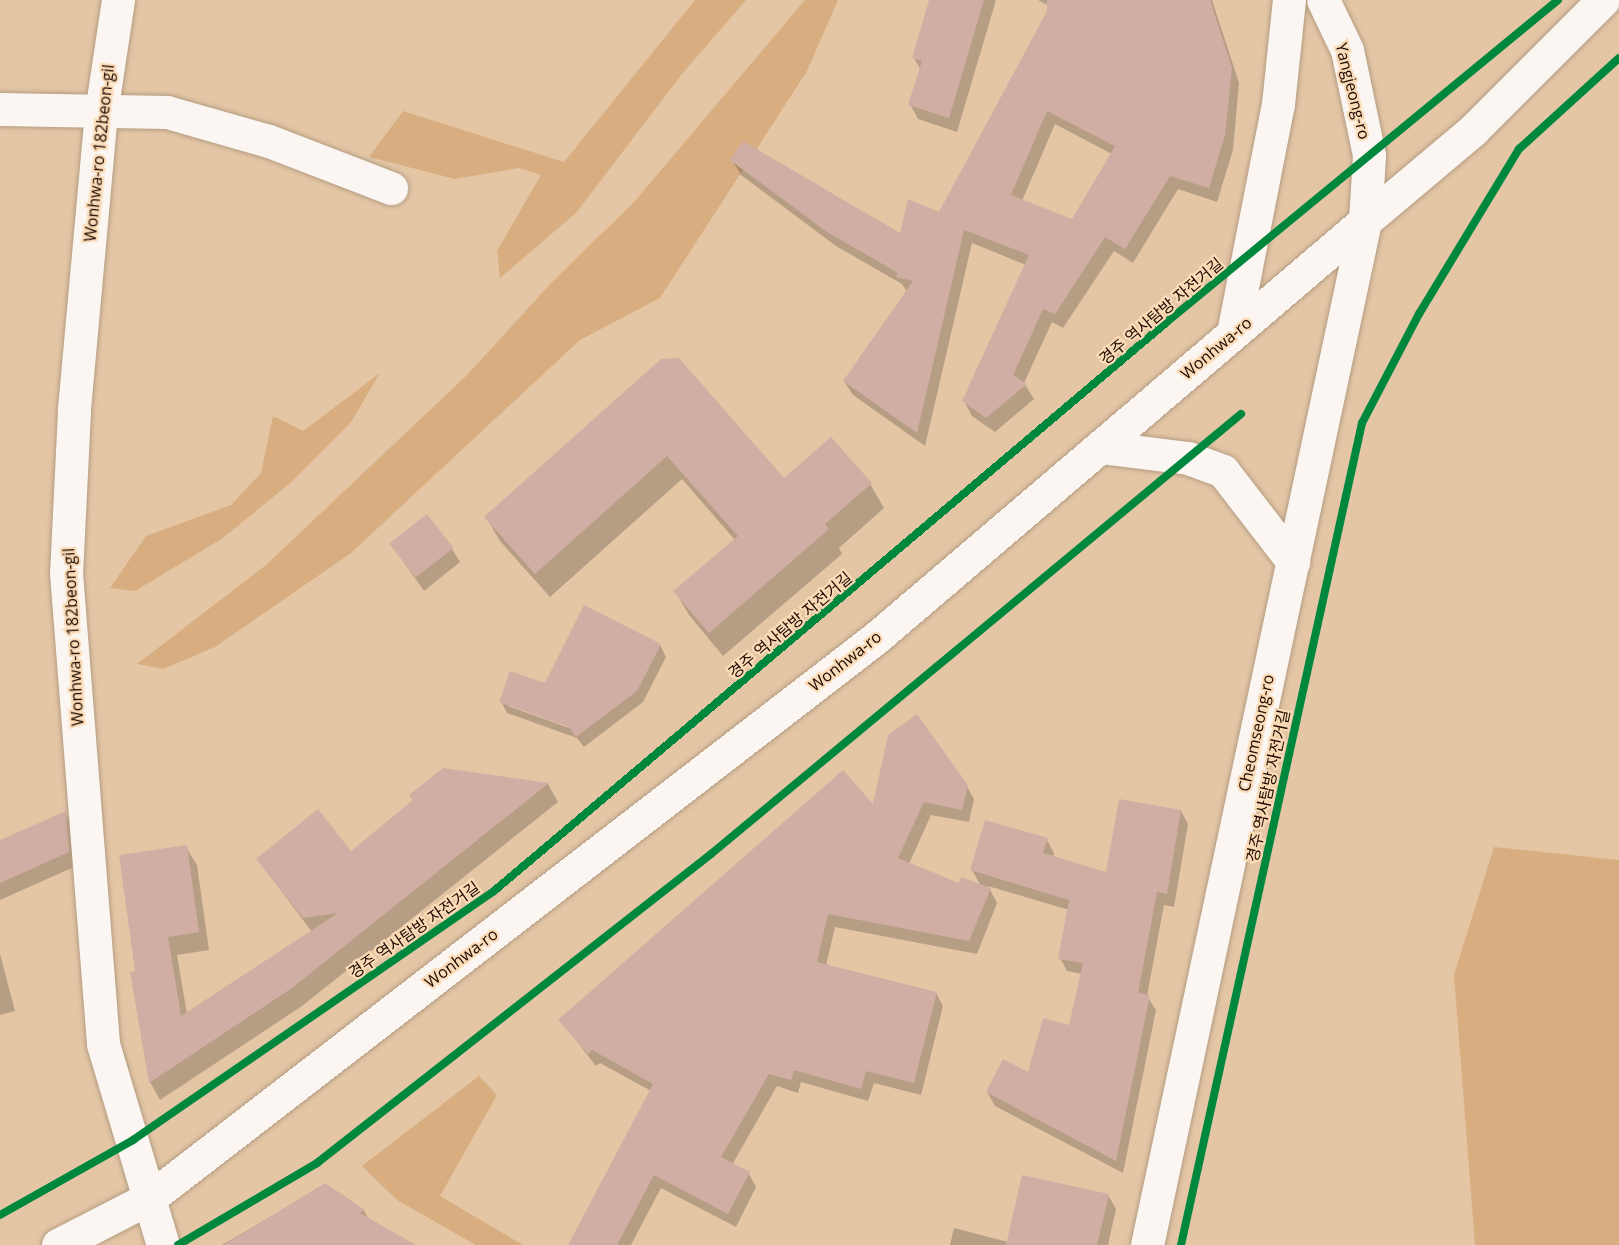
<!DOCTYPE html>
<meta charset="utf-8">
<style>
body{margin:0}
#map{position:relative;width:1619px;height:1245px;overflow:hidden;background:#e4c6a5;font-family:"Open Sans","Noto Sans KR",sans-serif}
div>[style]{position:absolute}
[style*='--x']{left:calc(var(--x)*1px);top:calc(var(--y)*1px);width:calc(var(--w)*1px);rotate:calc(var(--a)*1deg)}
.green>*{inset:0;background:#d8ae81}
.shadow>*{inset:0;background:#0003}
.building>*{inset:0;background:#d1aea4;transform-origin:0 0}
.roads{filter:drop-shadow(0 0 2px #b49d83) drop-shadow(0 0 2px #b49d83)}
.street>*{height:33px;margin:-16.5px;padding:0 16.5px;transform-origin:16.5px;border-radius:16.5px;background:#fbf6f2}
.secondary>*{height:33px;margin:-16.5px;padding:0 16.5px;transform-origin:16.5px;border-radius:16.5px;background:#fbf6f2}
.primary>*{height:33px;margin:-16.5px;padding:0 16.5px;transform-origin:16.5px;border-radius:16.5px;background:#fbf6f2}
.cycleway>*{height:8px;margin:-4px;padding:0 4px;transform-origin:4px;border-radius:4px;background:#00873e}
span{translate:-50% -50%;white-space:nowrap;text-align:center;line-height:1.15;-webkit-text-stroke:4.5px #fbdab6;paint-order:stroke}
.street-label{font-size:16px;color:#1c0900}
</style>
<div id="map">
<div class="green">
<i style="clip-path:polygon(695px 0,746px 0,682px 74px,576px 213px,500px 278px,497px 251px,541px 175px,519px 168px,455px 179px,369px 157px,403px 111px,564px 162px)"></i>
<i style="clip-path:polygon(805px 0,838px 0,807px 71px,660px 298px,580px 340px,351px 553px,215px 647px,163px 669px,137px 664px,266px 565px,467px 375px,552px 282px,634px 202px)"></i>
<i style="clip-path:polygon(380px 373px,351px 422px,290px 483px,223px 538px,135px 591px,110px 588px,146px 536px,231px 505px,261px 473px,273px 416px,303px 431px)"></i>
<i style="clip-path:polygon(1494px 847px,1619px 860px,1619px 1245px,1475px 1245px,1454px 975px)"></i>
<i style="clip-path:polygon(479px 1076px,497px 1095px,440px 1196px,523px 1245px,476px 1245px,397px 1200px,362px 1166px)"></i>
</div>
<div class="shadow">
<i style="clip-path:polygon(932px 0,996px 0,957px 132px,918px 119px,910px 104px,921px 70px,914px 58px)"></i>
<i style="clip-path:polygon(evenodd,1038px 0,1212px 0,1239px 83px,1233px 150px,1217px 202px,1178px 189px,1133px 263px,1114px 251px,1063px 328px,1052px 322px,1024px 383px,1034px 399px,995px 432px,972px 416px,964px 401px,1026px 265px,972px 243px,925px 446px,853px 395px,844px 381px,907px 292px,902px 284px,836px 246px,741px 175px,732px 160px,901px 235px,940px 214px,1051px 7px,1038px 0,1055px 124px,1112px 154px,1072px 221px,1022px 201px,1055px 124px)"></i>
<i style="clip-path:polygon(661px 361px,784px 480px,870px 484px,884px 508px,839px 548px,842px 554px,723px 656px,689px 615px,675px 591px,735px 540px,682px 479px,550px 597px,500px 541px,486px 517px)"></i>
<i style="clip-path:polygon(391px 544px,452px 549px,460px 562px,424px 591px)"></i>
<i style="clip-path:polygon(evenodd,660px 645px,666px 657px,643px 702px,584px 747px,577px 738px,507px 713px,501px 701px,660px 645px,508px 703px,576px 728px,575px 730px,508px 706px,508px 703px)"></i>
<i style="clip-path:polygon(443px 769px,548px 784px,558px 802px,302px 1006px,160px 1100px,150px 1082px,131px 973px,136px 972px,186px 847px,197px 865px,209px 950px,177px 955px,187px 1014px,312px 932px,258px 860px,351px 853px,414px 801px)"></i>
<i style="clip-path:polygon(966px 785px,974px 799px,969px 822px,931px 815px,909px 864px,960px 885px,981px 886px,972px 870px,1047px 840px,1054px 853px,1053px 858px,1108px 874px,1181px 811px,1188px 824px,1174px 907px,1164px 905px,1147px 996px,1156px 1010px,1123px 1173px,995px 1106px,987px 1092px,1029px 1074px,1071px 1026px,1082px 974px,1067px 971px,1060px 958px,1069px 910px,988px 886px,997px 903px,977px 954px,835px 927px,826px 966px,936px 993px,943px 1006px,921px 1095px,874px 1083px,868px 1101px,801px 1082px,798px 1093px,777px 1086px,732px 1165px,749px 1174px,756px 1187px,736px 1227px,661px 1188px,631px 1245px,569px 1245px,651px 1091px,600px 1063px,596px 1066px,560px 1020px,874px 808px)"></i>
<i style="clip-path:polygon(65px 813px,73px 826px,76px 866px,0 900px,0 841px)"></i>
<i style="clip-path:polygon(0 954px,15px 1011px,0 1015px)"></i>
<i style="clip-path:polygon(325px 1185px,364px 1211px,369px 1220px,413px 1245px,222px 1245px)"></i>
<i style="clip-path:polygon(1108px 1195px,1116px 1209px,1108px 1245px,950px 1245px,954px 1228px,1008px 1242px)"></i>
</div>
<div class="building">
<i style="clip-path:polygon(929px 0,984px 0,949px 118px,908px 105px,922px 61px,912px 58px)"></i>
<i style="clip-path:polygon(evenodd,1047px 0,1210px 0,1232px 68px,1225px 135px,1209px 188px,1170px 176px,1125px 249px,1105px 237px,1055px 314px,1043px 309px,1013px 375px,1027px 384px,986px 418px,962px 401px,1029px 255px,964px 230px,917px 433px,843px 381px,913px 281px,896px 277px,898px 273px,827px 232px,730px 160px,743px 141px,900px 233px,908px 199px,939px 212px,1047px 11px,1047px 0,1047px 111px,1115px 146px,1072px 219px,1011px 195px,1047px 111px)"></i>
<i style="clip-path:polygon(679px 358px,784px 478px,831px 437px,872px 483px,825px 524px,829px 529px,709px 633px,673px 591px,738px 536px,667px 456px,535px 574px,484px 517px,661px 359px)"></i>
<i style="left:427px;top:514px;width:43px;height:48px;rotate:52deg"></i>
<i style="clip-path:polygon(584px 605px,661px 644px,637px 691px,576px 737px,569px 727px,499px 702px,510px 671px,545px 683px)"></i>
<i style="clip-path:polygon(917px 714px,968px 785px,962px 810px,924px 802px,898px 858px,959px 883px,961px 877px,991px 888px,969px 941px,828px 914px,817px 962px,937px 992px,914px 1083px,866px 1071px,861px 1089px,794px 1070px,791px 1080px,769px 1074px,721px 1157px,750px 1172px,728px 1214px,654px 1175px,617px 1245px,568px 1245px,653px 1084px,592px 1050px,588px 1054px,558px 1020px,843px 770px,873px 804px,888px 735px)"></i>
<i style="clip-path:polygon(443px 768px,549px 783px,292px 988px,149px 1083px,130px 972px,135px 971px,119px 855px,187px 845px,199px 932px,168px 937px,181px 1016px,338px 913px,303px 918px,256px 859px,318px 809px,351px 851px,413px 800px,409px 795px)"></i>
<i style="clip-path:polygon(1119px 799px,1181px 810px,1167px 894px,1157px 892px,1138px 993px,1150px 995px,1116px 1161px,986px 1092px,1003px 1059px,1028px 1072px,1043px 1018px,1069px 1025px,1083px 963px,1058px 959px,1069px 900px,970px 870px,985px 820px,1048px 838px,1043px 853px,1106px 872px)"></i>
<i style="clip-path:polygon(66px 811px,69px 852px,0 883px,0 840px)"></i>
<i style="clip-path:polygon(1022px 1175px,1109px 1194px,1097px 1245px,1006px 1245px)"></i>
<i style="clip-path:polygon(325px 1183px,365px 1210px,360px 1213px,416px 1245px,224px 1245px)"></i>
</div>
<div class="roads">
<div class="street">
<i style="--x:118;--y:0;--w:113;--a:98.6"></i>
<i style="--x:101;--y:112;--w:300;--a:95.2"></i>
<i style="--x:74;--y:411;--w:162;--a:92.8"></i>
<i style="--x:66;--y:573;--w:472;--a:85.5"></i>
<i style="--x:103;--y:1044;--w:210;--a:73.4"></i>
<i style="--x:0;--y:109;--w:167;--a:1"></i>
<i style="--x:167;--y:112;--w:106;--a:15.9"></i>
<i style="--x:269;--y:141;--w:131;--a:21.1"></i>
</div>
<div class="secondary">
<i style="--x:1147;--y:1245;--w:1047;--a:-77.98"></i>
<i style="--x:1365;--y:221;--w:141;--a:-40.1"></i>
<i style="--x:1473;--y:130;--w:184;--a:-45"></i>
</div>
<div class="primary">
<i style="--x:1233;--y:333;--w:233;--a:-78.9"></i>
<i style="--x:1278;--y:104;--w:105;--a:-84"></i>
<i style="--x:1100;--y:447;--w:89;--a:7.1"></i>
<i style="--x:1188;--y:458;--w:37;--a:20"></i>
<i style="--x:1223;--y:471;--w:115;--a:52.4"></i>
<i style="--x:58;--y:1245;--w:105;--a:-27.3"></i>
<i style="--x:151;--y:1197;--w:917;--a:-37.64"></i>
<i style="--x:877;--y:637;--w:641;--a:-40.45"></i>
<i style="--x:1365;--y:221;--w:66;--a:-86.5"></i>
<i style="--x:1369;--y:155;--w:107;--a:-101.8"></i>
<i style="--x:1347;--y:50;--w:55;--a:-115.6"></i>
</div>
</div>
<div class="cycleway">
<i style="--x:0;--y:1215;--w:153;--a:-29.4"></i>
<i style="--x:133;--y:1140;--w:439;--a:-34.6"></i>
<i style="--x:494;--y:891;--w:883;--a:-40.22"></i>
<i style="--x:1168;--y:321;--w:505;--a:-39.46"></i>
<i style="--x:178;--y:1245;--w:161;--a:-30.5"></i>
<i style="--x:317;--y:1163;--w:501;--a:-38.11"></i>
<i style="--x:711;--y:854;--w:689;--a:-39.7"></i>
<i style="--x:1181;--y:1245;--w:842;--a:-77.58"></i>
<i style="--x:1362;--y:423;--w:123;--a:-62.4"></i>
<i style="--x:1419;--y:314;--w:193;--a:-58.8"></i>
<i style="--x:1519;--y:149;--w:135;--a:-42.3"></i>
</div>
<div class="street-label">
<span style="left:1353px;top:91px;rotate:76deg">Yangjeong-ro</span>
<span style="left:99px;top:153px;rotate:-84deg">Wonhwa-ro 182beon-gil</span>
<span style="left:1161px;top:311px;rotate:-40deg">경주 역사탐방 자전거길</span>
<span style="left:1216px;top:348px;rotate:-40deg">Wonhwa-ro</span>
<span style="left:790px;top:625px;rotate:-40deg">경주 역사탐방 자전거길</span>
<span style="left:73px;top:637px;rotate:-93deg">Wonhwa-ro 182beon-gil</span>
<span style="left:845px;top:661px;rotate:-38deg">Wonhwa-ro</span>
<span style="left:1256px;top:733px;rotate:-78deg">Cheomseong-ro</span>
<span style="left:1268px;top:786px;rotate:-78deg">경주 역사탐방 자전거길</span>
<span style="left:414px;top:930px;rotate:-35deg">경주 역사탐방 자전거길</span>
<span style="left:461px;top:958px;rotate:-37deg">Wonhwa-ro</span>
</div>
</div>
